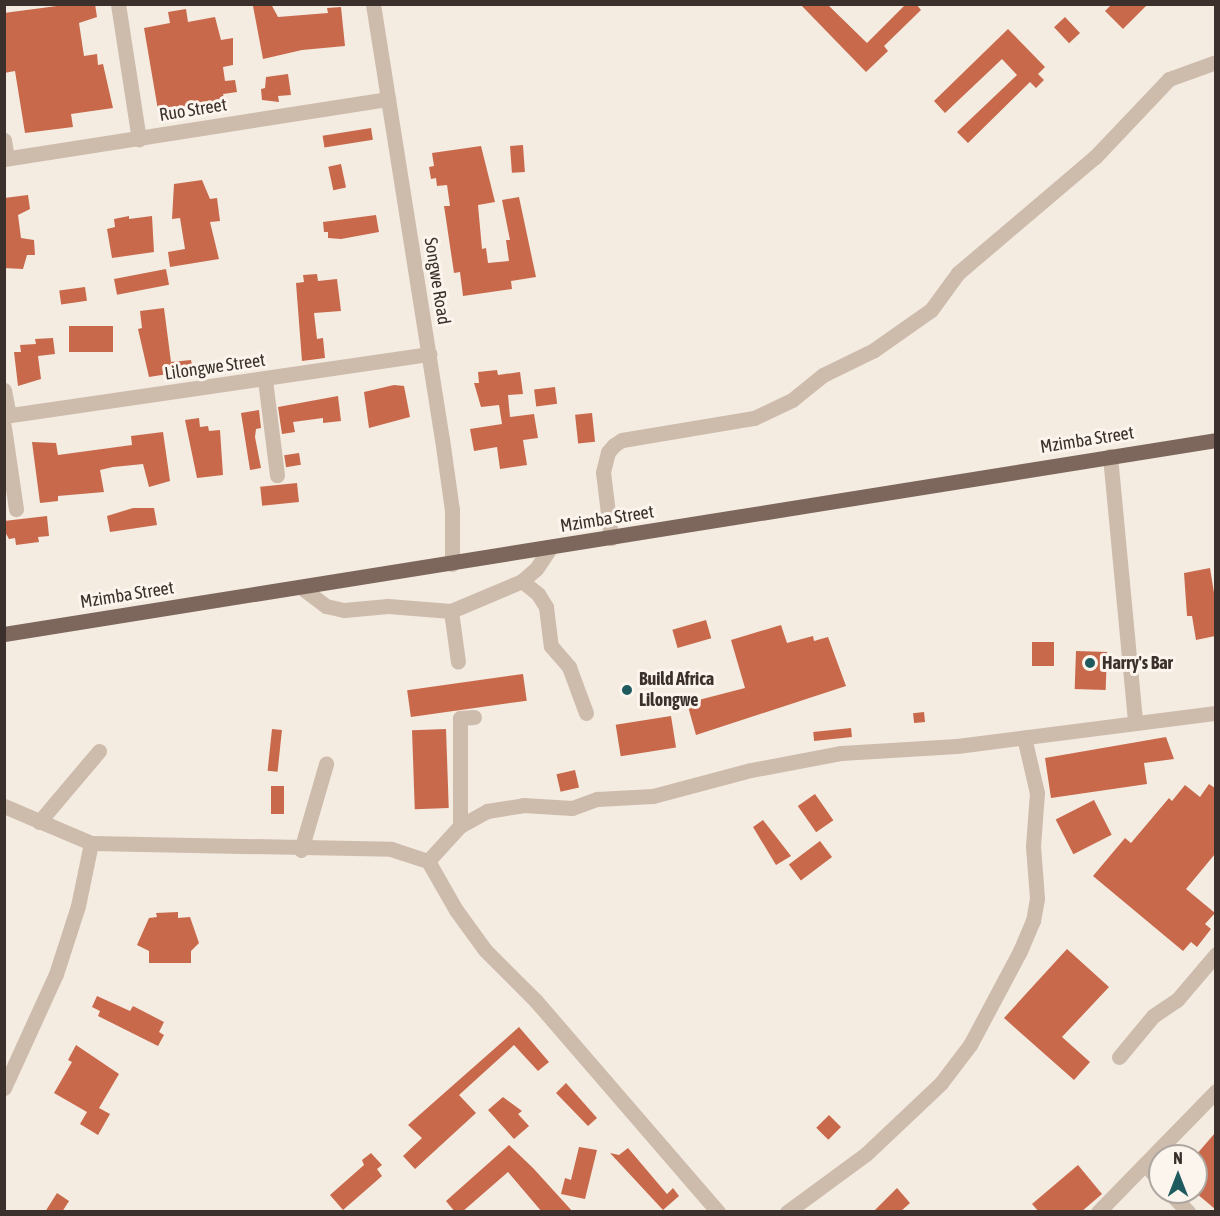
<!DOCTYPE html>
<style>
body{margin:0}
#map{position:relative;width:1220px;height:1216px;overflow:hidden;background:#f4ebe1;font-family:"Asap Condensed",sans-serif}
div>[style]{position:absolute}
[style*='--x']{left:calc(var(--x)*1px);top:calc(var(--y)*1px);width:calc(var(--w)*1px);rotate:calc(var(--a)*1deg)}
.building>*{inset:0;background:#c8694b;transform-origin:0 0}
.minor>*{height:15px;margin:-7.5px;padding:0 7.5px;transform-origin:7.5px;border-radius:7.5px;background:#cdbbac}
.major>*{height:15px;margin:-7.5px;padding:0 7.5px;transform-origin:7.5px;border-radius:7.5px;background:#7d675c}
.dots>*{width:16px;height:16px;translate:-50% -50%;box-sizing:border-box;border:3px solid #fbf5ee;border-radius:50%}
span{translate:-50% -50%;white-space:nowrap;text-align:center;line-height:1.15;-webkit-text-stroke:6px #fbf5ee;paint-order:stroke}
.street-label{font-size:18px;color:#3b302b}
.poi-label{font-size:18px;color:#3b302b;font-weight:700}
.left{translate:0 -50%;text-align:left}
.frame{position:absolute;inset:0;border:6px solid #3b302b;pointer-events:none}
.north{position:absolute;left:1148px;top:1144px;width:60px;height:60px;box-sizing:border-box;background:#fbf5ee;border:2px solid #aea6a0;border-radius:50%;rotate:0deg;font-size:16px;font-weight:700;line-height:24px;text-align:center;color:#3b302b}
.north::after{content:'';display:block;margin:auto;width:21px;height:27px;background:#1f5a5e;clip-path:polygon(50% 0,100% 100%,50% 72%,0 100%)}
</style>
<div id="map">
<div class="building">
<i style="clip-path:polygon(72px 4px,95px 4px,97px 17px,79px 23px,84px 56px,97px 54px,98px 65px,103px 64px,113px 108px,71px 114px,73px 127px,25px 133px,15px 71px,4px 73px,4px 13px)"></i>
<i style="clip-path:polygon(271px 4px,278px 17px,328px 13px,327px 8px,341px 7px,345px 46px,302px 50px,263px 59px,253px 6px)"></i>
<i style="clip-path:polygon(800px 4px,827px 4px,867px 43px,906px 4px,916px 4px,921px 10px,884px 46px,888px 51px,866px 72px)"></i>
<i style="clip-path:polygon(1112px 4px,1148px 4px,1123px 29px,1105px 11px)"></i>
<i style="clip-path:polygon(186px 9px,188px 22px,215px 17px,221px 40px,233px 38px,233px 65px,223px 67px,225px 81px,235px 80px,237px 92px,223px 94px,225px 102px,195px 106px,196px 111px,159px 116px,144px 28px,170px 23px,168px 12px)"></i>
<i style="left:1065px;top:17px;width:22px;height:15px;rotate:47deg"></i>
<i style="clip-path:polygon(1008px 29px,1045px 67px,1038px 74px,1044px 80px,1036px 88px,1030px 82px,968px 143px,957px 132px,1017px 75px,1002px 59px,945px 113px,934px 101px)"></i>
<i style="clip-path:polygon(288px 74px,291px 95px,278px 96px,279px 102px,262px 100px,261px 89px,265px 88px,266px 77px)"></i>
<i style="left:371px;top:128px;width:12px;height:49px;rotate:81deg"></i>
<i style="left:523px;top:145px;width:27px;height:13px;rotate:86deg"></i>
<i style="clip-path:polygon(481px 146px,495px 202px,478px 205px,482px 249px,486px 248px,488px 263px,509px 261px,506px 240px,510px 240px,502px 200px,519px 197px,536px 277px,511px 281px,512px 289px,463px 296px,460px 272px,454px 273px,446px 219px,444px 206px,450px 206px,447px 185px,437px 186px,436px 178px,431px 179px,429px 167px,434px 166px,432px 153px)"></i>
<i style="left:341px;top:164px;width:24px;height:13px;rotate:78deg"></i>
<i style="clip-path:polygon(202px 180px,210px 199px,217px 198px,220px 221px,210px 222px,219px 259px,170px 267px,168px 252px,185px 249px,180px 218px,172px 219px,174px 184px)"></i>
<i style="clip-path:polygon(28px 195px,30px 209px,18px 215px,21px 238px,34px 240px,35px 255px,27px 255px,23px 269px,4px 268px,4px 198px)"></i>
<i style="clip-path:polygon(376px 215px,379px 232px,341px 239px,328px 238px,328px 232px,324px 232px,323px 222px)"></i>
<i style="clip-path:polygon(129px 216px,129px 219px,152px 216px,154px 252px,112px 258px,107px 229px,115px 227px,114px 219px)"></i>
<i style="left:166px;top:269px;width:16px;height:53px;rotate:79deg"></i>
<i style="clip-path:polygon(317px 274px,318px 281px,337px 279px,341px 311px,314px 313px,317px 339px,323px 338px,325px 358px,302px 361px,296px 283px,304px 282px,303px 275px)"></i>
<i style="left:85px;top:287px;width:14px;height:26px;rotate:82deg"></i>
<i style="clip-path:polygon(164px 308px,171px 362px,191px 360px,193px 370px,149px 377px,138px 329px,142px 328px,140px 311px)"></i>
<i style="left:69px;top:326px;width:44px;height:26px"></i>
<i style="clip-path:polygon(53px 338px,55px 354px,38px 356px,41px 379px,18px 386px,14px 352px,21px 352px,20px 345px,36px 344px,35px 339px)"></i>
<i style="clip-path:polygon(497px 370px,498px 375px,520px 372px,523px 394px,508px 395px,510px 417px,534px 414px,538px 438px,523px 440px,527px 465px,500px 469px,497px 447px,474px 451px,470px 429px,502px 424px,499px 405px,481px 407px,474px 383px,479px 383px,478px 372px)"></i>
<i style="clip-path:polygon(394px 385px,404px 386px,410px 417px,369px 428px,364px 392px)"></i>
<i style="left:555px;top:387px;width:17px;height:21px;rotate:83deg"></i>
<i style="clip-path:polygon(338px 396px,341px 421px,323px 423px,323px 418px,293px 422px,295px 432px,282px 434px,278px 407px)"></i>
<i style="clip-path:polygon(259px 410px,261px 428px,256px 429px,255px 437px,261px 468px,250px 470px,241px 413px)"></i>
<i style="left:592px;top:413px;width:29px;height:17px;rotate:84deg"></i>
<i style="clip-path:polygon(199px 418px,200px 427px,208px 426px,209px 431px,220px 430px,223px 475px,197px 478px,185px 420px)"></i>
<i style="clip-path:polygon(163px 432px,170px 481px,149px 487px,143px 464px,113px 467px,100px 470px,104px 492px,58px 496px,58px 501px,40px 503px,32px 442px,56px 443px,58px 455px,132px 445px,131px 436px)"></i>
<i style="left:299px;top:453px;width:12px;height:15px;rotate:81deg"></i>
<i style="left:297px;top:483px;width:19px;height:37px;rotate:84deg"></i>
<i style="clip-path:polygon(133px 508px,154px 508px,157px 525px,110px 532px,107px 516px)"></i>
<i style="clip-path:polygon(47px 516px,49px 536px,38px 537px,39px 542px,16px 545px,15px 538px,9px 539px,5px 532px,4px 521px)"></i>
<i style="clip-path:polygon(1210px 568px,1215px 599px,1215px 636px,1196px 640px,1192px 616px,1187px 616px,1184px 573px)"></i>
<i style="left:706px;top:620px;width:19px;height:35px;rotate:74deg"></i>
<i style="clip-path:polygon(781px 625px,787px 643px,813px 636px,814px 641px,828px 637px,846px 686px,696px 735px,687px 703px,745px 688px,731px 640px)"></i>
<i style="left:1032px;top:642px;width:22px;height:24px"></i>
<i style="left:1076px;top:651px;width:31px;height:38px;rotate:2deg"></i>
<i style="left:523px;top:674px;width:27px;height:117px;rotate:82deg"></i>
<i style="left:924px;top:712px;width:10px;height:11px;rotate:84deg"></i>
<i style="left:671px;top:716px;width:32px;height:56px;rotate:81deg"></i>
<i style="left:851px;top:728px;width:9px;height:38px;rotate:84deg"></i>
<i style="left:272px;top:729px;width:10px;height:42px;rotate:6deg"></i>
<i style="left:446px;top:729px;width:79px;height:34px;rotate:88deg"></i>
<i style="clip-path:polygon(1166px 737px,1174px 759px,1144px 763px,1147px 784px,1051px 798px,1045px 758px)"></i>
<i style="left:575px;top:770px;width:18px;height:19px;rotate:77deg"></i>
<i style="clip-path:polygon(1209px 784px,1215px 788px,1215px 854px,1186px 889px,1215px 913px,1205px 924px,1211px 929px,1197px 947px,1191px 942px,1183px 951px,1093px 876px,1125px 838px,1131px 843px,1169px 798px,1172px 801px,1185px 785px,1200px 797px)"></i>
<i style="left:271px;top:786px;width:13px;height:28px"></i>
<i style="left:815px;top:794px;width:32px;height:21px;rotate:55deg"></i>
<i style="left:1094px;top:800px;width:39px;height:43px;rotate:63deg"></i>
<i style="clip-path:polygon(763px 820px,791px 856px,776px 865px,753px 827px)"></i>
<i style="left:820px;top:841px;width:20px;height:39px;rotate:53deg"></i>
<i style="clip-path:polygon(178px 912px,178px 918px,190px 917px,199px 943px,191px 951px,191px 963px,149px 963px,149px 951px,137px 945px,149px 918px,157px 917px,156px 913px)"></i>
<i style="clip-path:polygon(1067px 949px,1109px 987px,1062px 1037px,1090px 1062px,1074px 1080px,1004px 1018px)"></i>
<i style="clip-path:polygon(97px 996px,130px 1011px,133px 1006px,164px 1022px,159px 1032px,164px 1035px,158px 1046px,98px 1016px,100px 1011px,92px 1007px)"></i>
<i style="clip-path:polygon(519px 1027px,549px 1062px,538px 1071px,514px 1045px,459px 1095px,476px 1113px,415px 1169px,403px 1156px,422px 1138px,408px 1125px)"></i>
<i style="clip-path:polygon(76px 1045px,119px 1074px,99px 1108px,110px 1114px,98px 1135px,80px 1124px,87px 1112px,54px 1093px,72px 1062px,68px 1060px)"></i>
<i style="clip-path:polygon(566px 1083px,597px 1118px,588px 1126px,556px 1093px)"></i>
<i style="clip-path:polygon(503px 1097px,522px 1111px,518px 1114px,529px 1126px,514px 1139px,488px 1110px)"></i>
<i style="left:829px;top:1115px;width:17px;height:18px;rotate:45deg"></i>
<i style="clip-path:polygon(1215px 1133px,1215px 1209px,1196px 1193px,1196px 1155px)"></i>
<i style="clip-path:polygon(509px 1145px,533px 1168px,573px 1212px,542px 1212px,508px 1172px,462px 1212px,455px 1212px,446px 1201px)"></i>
<i style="clip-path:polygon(579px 1147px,597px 1150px,585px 1199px,561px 1194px,565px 1178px,571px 1180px)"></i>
<i style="clip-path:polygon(628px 1148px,667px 1194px,673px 1188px,679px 1196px,663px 1210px,610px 1153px,619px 1155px)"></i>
<i style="clip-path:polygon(371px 1153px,382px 1165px,377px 1169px,382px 1176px,343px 1210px,330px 1195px,364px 1165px,362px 1160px)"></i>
<i style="clip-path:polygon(1078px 1165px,1102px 1194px,1081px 1212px,1039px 1212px,1032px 1204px)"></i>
<i style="clip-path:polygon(897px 1188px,910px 1203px,900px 1212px,873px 1212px)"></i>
<i style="clip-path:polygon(57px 1193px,69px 1201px,62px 1212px,45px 1212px)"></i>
</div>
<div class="minor">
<i style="--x:118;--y:4;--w:137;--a:81.2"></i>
<i style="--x:373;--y:4;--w:440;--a:81"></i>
<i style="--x:442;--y:439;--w:72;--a:82"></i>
<i style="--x:452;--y:510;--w:54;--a:90"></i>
<i style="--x:4;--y:140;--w:18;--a:81"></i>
<i style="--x:4;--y:159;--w:389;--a:-8.9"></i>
<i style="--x:265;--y:380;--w:96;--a:82.8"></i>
<i style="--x:4;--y:390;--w:26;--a:79"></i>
<i style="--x:4;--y:416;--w:430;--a:-8.3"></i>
<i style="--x:4;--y:427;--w:83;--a:81.7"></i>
<i style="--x:1110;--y:456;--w:265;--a:84.6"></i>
<i style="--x:611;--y:538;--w:66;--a:-96.9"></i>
<i style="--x:603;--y:472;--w:21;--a:-76"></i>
<i style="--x:608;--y:452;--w:9;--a:-49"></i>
<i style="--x:614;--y:445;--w:9;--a:-32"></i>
<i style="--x:622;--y:440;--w:134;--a:-9.5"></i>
<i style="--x:754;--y:418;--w:42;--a:-25.3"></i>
<i style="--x:792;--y:400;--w:40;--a:-39"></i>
<i style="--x:823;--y:375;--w:57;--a:-26.1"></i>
<i style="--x:874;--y:350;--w:70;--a:-35.1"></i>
<i style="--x:931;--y:310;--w:46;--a:-53.9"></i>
<i style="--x:958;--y:273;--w:180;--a:-40.3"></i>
<i style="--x:1095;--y:157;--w:108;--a:-46.5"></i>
<i style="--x:1169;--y:79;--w:50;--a:-19.9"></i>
<i style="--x:522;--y:581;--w:21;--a:39"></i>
<i style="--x:538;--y:594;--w:15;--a:58"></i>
<i style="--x:546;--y:607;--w:39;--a:83"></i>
<i style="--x:551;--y:646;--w:28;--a:49"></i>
<i style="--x:569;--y:667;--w:49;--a:69.7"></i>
<i style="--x:302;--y:588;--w:30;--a:37"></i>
<i style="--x:326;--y:606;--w:18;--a:13"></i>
<i style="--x:344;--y:610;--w:44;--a:-5.2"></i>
<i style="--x:388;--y:606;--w:63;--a:4.5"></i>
<i style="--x:451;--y:611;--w:77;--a:-22.9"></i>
<i style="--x:522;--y:581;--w:18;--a:-41"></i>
<i style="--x:536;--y:569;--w:25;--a:-56"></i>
<i style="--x:451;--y:611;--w:51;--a:82.2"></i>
<i style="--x:4;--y:806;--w:95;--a:23"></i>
<i style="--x:91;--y:843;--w:300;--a:1.1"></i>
<i style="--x:391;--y:849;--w:39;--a:18"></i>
<i style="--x:428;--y:861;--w:56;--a:60.3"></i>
<i style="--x:456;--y:910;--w:49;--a:54.1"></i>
<i style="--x:485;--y:950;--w:72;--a:45"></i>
<i style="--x:536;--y:1001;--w:279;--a:49.2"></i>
<i style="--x:39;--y:822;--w:93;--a:-49.8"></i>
<i style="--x:460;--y:826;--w:108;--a:-90"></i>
<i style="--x:460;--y:718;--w:14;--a:-4"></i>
<i style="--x:301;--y:850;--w:90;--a:-73.8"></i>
<i style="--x:428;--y:861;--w:47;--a:-47.6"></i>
<i style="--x:460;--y:826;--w:31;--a:-29"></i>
<i style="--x:487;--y:811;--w:36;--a:-9"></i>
<i style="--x:523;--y:805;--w:49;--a:3.5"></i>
<i style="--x:572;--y:808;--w:27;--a:-20"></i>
<i style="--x:597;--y:799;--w:56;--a:-3.1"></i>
<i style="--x:653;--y:796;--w:101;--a:-14.9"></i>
<i style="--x:751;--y:770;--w:92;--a:-10.7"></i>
<i style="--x:841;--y:753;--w:116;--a:-3.5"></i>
<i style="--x:957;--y:746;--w:261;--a:-7.3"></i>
<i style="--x:1119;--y:1057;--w:53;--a:-50.3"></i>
<i style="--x:1153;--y:1016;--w:29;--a:-34"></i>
<i style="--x:1177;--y:1000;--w:60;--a:-49.7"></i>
<i style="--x:4;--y:1088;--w:125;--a:-65.5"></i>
<i style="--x:56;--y:974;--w:71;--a:-72.1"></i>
<i style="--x:78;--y:906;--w:64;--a:-78.3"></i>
<i style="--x:1145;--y:1164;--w:23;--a:49"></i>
<i style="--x:1169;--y:1192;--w:28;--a:46"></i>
<i style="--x:787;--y:1212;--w:98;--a:-36.3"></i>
<i style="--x:866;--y:1154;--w:103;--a:-43.4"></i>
<i style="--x:941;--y:1083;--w:48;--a:-52.7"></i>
<i style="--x:970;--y:1045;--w:106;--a:-62"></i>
<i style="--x:1020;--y:951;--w:33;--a:-67"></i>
<i style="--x:1033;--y:921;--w:23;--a:-80"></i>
<i style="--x:1037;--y:898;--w:52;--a:-94.4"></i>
<i style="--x:1033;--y:846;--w:53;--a:-85.7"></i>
<i style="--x:1037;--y:793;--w:57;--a:-103.1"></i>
<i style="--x:1098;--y:1212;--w:169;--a:-45.7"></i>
</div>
<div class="major">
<i style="--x:4;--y:634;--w:1227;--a:-9.09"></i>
</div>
<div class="dots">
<i style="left:1090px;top:663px;background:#1f5a5e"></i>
<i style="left:627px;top:690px;background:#1f5a5e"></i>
</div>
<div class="street-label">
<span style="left:193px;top:110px;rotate:-9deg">Ruo Street</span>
<span style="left:437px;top:281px;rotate:81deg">Songwe Road</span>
<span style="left:215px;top:367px;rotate:-8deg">Lilongwe Street</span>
<span style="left:1087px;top:440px;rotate:-9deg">Mzimba Street</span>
<span style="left:607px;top:519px;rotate:-9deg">Mzimba Street</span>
<span style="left:127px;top:595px;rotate:-9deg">Mzimba Street</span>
</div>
<div class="poi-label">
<span class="left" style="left:1102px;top:663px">Harry's Bar</span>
<span class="left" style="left:639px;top:690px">Build Africa<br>Lilongwe</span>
</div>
<div class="frame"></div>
<div class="north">N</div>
</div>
